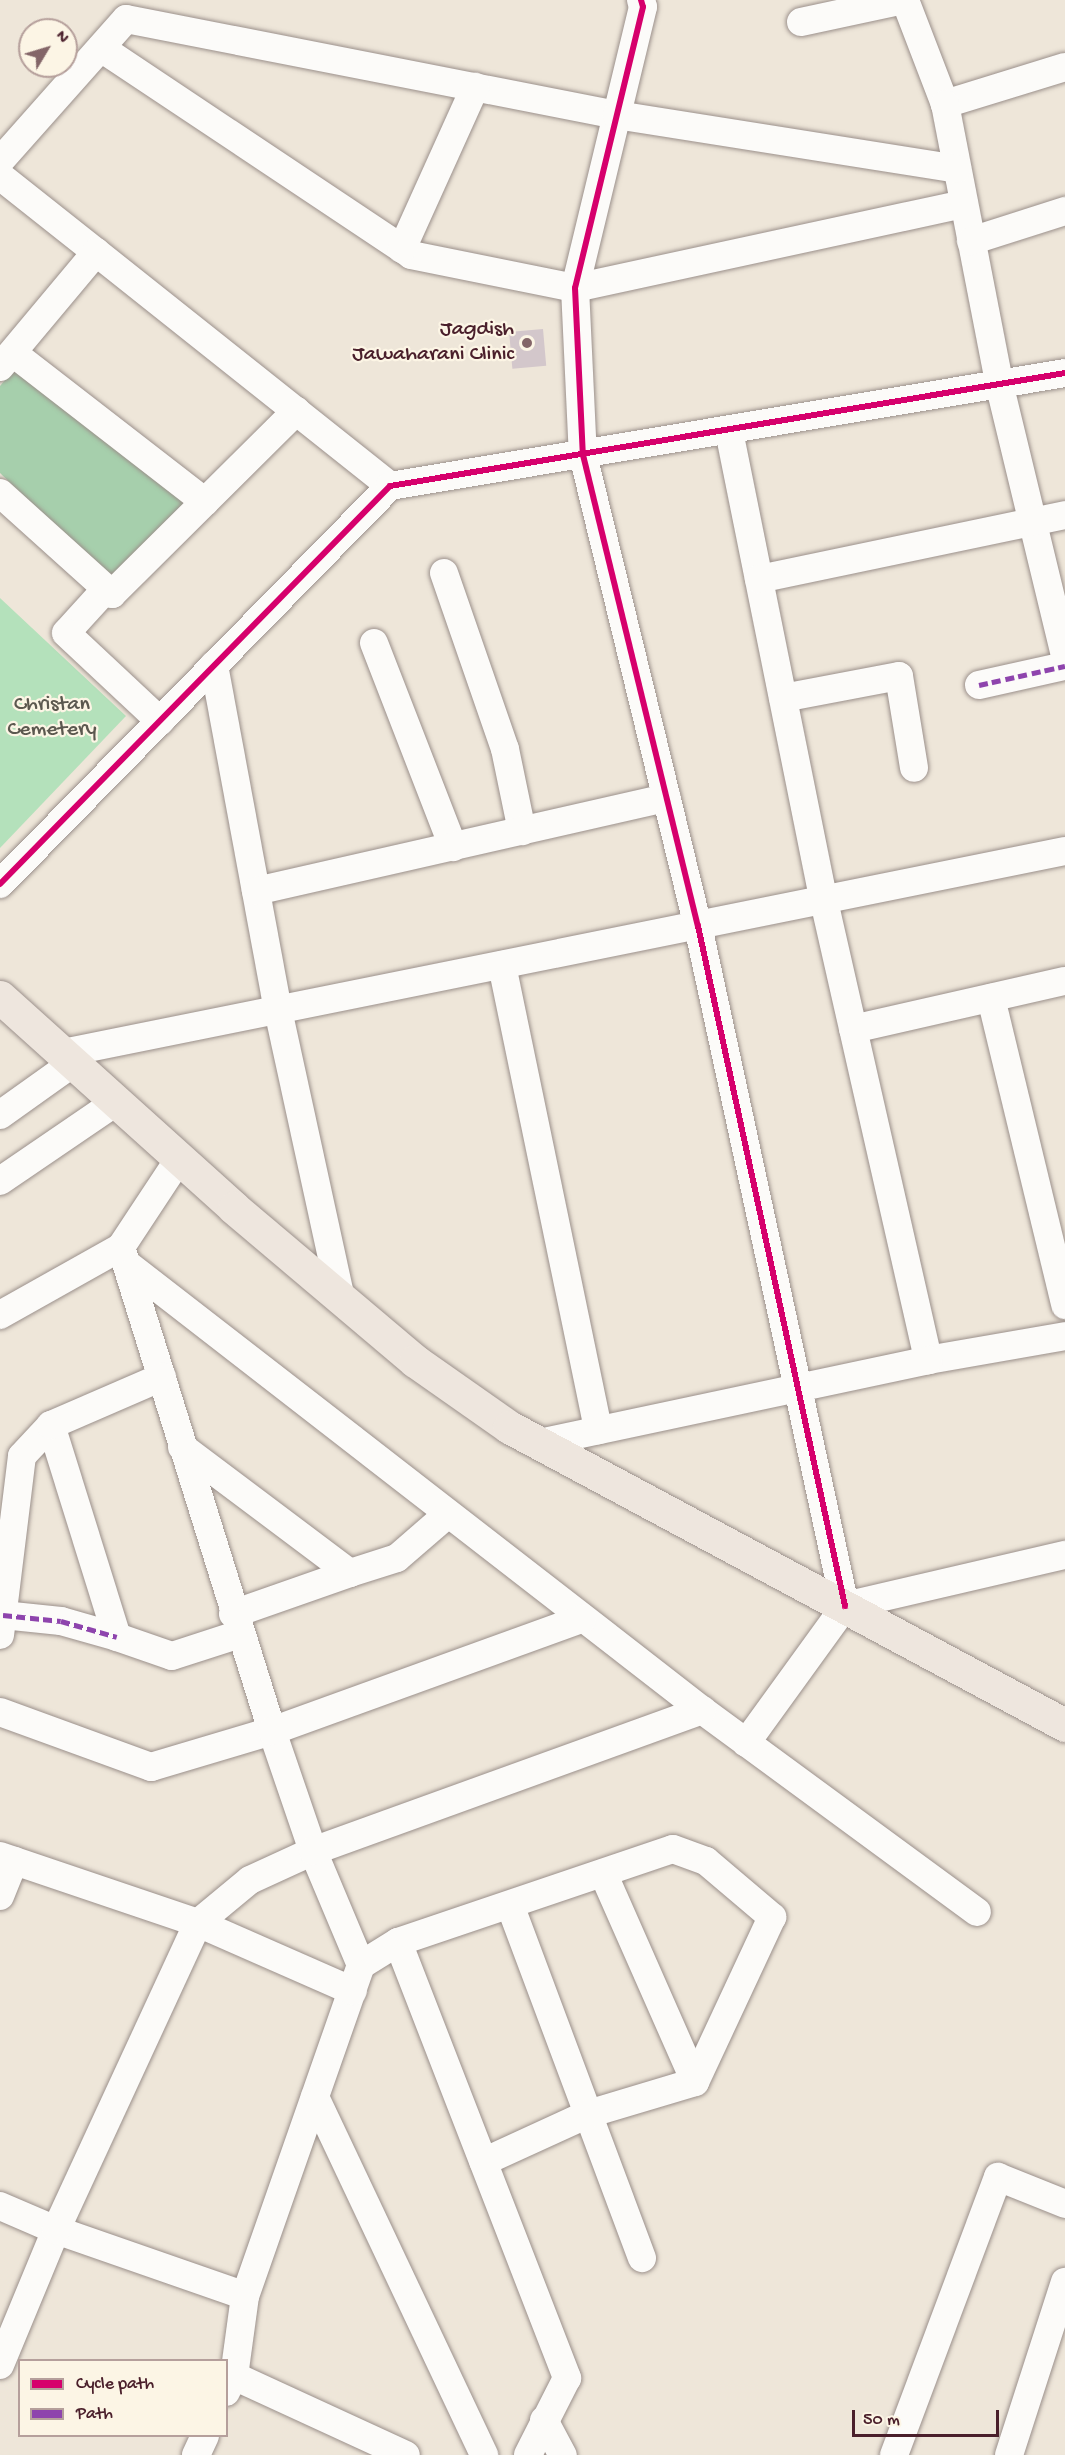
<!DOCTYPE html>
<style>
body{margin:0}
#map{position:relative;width:1065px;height:2455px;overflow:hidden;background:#eee6d9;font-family:"Gochi Hand",sans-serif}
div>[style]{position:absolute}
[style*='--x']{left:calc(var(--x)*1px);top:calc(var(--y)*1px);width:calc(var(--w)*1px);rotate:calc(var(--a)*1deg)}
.green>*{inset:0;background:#b4e1bb}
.forest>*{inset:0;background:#a6cfac}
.building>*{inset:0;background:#d3c7cb;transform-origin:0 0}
.roads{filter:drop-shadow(0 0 2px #9b908b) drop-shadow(0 0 2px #9b908b)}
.minor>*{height:28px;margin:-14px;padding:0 14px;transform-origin:14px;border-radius:14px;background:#fcfbf9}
.major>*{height:33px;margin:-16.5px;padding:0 16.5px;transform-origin:16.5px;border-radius:16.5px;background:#eee6de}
.quiet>*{height:4.5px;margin-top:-2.25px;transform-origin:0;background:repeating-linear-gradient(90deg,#8e44ad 0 9px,transparent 0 13.5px)}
.cycleway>*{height:6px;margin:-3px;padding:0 3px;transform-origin:3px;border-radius:3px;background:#d6006c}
.dots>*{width:16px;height:16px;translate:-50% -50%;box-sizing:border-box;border:3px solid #fcf5e5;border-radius:50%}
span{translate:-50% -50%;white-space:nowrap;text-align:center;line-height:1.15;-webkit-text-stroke:4.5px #fcf5e5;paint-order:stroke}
.poi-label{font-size:22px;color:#4a1f2b}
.right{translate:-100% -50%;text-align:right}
.park-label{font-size:22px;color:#5b584f}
.legend{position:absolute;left:18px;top:2359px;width:210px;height:78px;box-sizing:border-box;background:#fcf5e5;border:2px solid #b59f9b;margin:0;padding:8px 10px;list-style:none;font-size:18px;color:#4a1f2b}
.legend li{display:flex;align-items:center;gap:12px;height:30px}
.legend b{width:30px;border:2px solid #b59f9b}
.north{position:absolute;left:18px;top:18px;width:60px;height:60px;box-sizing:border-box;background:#fcf5e5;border:2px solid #b59f9b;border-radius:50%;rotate:52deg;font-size:16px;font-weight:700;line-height:24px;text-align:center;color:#4a1f2b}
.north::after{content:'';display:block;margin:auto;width:21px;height:27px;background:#836568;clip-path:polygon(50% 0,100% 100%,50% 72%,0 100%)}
.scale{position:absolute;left:852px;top:2410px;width:147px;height:27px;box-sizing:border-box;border:3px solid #4a1f2b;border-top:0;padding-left:8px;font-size:18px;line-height:21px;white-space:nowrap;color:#4a1f2b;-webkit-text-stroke:4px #fcf5e5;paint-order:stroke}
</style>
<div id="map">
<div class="green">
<i style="clip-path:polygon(0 598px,126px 716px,0 848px)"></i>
</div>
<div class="forest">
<i style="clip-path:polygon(16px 367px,189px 501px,115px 583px,0 473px,0 386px)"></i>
</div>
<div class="building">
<i style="left:543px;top:329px;width:37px;height:34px;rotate:85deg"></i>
</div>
<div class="roads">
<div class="minor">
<i style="--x:641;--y:0;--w:7;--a:74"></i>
<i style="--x:643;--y:7;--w:289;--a:103.6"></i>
<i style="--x:575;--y:288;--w:167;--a:87.3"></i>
<i style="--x:583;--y:455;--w:485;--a:76.3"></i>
<i style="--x:698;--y:926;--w:696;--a:77.8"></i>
<i style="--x:905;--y:0;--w:111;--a:69"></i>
<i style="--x:801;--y:22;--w:105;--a:-12.1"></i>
<i style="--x:101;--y:48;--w:373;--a:33.7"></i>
<i style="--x:411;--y:255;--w:167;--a:11.4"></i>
<i style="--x:575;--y:288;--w:398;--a:-12.2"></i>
<i style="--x:1065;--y:67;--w:126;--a:162.9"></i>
<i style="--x:945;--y:104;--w:288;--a:79"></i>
<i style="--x:1000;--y:387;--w:276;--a:76.4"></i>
<i style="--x:0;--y:161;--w:190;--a:-48.4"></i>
<i style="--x:126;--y:19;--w:500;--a:11.06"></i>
<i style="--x:617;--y:115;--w:344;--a:9"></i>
<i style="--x:0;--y:176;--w:122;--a:38.4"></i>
<i style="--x:971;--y:241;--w:99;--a:-17.7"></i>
<i style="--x:402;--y:249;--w:178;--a:-65.7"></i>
<i style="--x:13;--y:353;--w:243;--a:37.8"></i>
<i style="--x:0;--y:367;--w:150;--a:-50.1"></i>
<i style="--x:96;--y:252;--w:376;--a:38.5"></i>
<i style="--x:729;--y:431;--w:480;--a:78.6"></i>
<i style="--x:824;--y:901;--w:471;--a:77.2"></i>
<i style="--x:928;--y:1360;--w:139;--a:-9.9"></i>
<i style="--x:0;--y:493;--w:151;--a:42"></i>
<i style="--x:112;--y:594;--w:260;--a:-44.8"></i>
<i style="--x:444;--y:573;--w:186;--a:70.9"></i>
<i style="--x:505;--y:749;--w:84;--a:78.3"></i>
<i style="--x:759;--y:579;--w:313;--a:-11.8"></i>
<i style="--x:106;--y:589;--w:59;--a:132.3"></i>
<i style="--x:66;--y:633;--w:129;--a:43.1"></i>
<i style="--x:374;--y:643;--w:219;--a:68.8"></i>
<i style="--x:214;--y:665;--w:351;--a:79.5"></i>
<i style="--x:278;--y:1010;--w:296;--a:77.7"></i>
<i style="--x:979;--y:685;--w:88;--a:-12.5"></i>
<i style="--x:783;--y:698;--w:118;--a:-10.7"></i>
<i style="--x:899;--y:676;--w:93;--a:80.7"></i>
<i style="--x:0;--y:884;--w:557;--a:-45.58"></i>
<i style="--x:390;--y:486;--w:684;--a:-9.5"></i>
<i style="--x:256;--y:891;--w:421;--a:-12.8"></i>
<i style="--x:502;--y:965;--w:475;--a:78.3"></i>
<i style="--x:991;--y:998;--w:316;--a:76.4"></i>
<i style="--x:853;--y:1029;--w:217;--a:-12.8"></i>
<i style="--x:63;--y:1053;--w:1022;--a:-11.4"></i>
<i style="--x:0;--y:1115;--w:90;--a:-35.5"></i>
<i style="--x:0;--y:1181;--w:140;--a:-34.3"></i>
<i style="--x:121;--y:1247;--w:507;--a:72.67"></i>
<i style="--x:272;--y:1731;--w:127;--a:71.1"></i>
<i style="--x:313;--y:1851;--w:124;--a:67.2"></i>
<i style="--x:361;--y:1965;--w:351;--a:109.3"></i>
<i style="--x:245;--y:2296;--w:81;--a:97.8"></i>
<i style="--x:234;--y:2376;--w:18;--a:117"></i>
<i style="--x:127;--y:1264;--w:728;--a:37.8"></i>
<i style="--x:702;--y:1710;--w:341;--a:36.3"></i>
<i style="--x:0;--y:1315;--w:139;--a:-29.3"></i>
<i style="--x:121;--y:1247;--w:105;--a:-56.6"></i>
<i style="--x:51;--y:1425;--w:222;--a:72.7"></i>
<i style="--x:117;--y:1637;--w:58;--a:19.1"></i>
<i style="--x:172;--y:1656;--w:71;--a:-17.9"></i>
<i style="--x:539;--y:1443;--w:398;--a:-12"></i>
<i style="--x:182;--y:1447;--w:210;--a:36.9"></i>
<i style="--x:350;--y:1573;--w:124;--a:160.7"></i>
<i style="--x:350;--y:1573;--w:49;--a:-17.7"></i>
<i style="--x:397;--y:1558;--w:67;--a:-40.8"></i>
<i style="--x:3;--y:1615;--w:58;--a:5.9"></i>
<i style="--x:61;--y:1621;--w:58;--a:15.9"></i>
<i style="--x:0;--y:1635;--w:180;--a:-83"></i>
<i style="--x:22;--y:1456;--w:42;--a:-46.9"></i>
<i style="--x:51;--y:1425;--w:121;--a:-23.4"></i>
<i style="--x:0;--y:1712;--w:161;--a:20"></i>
<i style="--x:151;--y:1767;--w:126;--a:-16.6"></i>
<i style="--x:272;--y:1731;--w:330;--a:-19.9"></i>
<i style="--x:746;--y:1743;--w:169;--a:-54.1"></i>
<i style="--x:845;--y:1606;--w:226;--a:-13.1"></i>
<i style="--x:0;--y:1856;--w:209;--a:18.7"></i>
<i style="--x:198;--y:1923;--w:169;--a:23.7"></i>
<i style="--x:603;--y:1873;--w:228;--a:66.2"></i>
<i style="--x:0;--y:1896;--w:38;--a:-68"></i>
<i style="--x:510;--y:1905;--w:377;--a:69.5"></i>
<i style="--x:398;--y:1942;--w:468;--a:68.8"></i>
<i style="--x:567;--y:2378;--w:86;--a:116.9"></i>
<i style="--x:361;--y:1965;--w:44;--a:-31.9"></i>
<i style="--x:398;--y:1942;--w:290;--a:-18.7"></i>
<i style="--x:673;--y:1849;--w:35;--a:20"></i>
<i style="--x:706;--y:1861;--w:87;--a:40.3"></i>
<i style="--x:772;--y:1917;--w:182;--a:115"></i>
<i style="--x:695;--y:2082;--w:112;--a:163.3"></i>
<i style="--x:588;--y:2114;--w:115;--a:155.4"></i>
<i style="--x:315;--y:2097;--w:396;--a:64.7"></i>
<i style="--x:0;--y:2206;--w:61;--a:23.2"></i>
<i style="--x:56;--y:2230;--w:200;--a:19.2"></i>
<i style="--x:0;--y:2365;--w:146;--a:-67.5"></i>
<i style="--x:56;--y:2230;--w:338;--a:-65.2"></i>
<i style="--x:198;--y:1923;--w:67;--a:-39.6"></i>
<i style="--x:250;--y:1880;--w:69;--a:-24.7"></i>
<i style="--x:313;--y:1851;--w:414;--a:-19.9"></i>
<i style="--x:234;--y:2376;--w:189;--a:24.7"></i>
<i style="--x:544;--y:2420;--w:40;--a:62"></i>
<i style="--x:196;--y:2455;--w:21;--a:-65"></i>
<i style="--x:894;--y:2455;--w:297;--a:-69.5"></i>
<i style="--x:998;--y:2177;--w:72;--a:21.9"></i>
<i style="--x:1009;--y:2455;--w:182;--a:-72.1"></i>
</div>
<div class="major">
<i style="--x:0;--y:997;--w:315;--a:42"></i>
<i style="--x:234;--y:1208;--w:237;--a:40.2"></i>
<i style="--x:415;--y:1361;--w:115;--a:35.1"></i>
<i style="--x:509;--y:1427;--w:631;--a:28.19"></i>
</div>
</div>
<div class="quiet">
<i style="--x:979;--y:685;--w:88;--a:-12.5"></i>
<i style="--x:3;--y:1615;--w:58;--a:5.9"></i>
<i style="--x:61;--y:1621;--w:58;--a:15.9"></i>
</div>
<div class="cycleway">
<i style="--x:641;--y:0;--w:7;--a:74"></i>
<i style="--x:643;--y:7;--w:289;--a:103.6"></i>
<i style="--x:575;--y:288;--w:167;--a:87.3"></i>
<i style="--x:583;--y:455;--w:485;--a:76.3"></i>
<i style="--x:698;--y:926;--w:696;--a:77.8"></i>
<i style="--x:0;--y:884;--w:557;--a:-45.58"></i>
<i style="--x:390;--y:486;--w:684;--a:-9.5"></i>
</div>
<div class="dots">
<i style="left:527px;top:343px;background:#836568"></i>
</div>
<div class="poi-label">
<span class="right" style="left:514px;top:343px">Jagdish<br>Jawaharani Clinic</span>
</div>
<div class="park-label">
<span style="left:52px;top:718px">Christan<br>Cemetery</span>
</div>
<ul class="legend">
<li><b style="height:8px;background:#d6006c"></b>Cycle path</li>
<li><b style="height:8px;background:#8e44ad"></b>Path</li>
</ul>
<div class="north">N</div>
<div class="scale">50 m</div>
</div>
